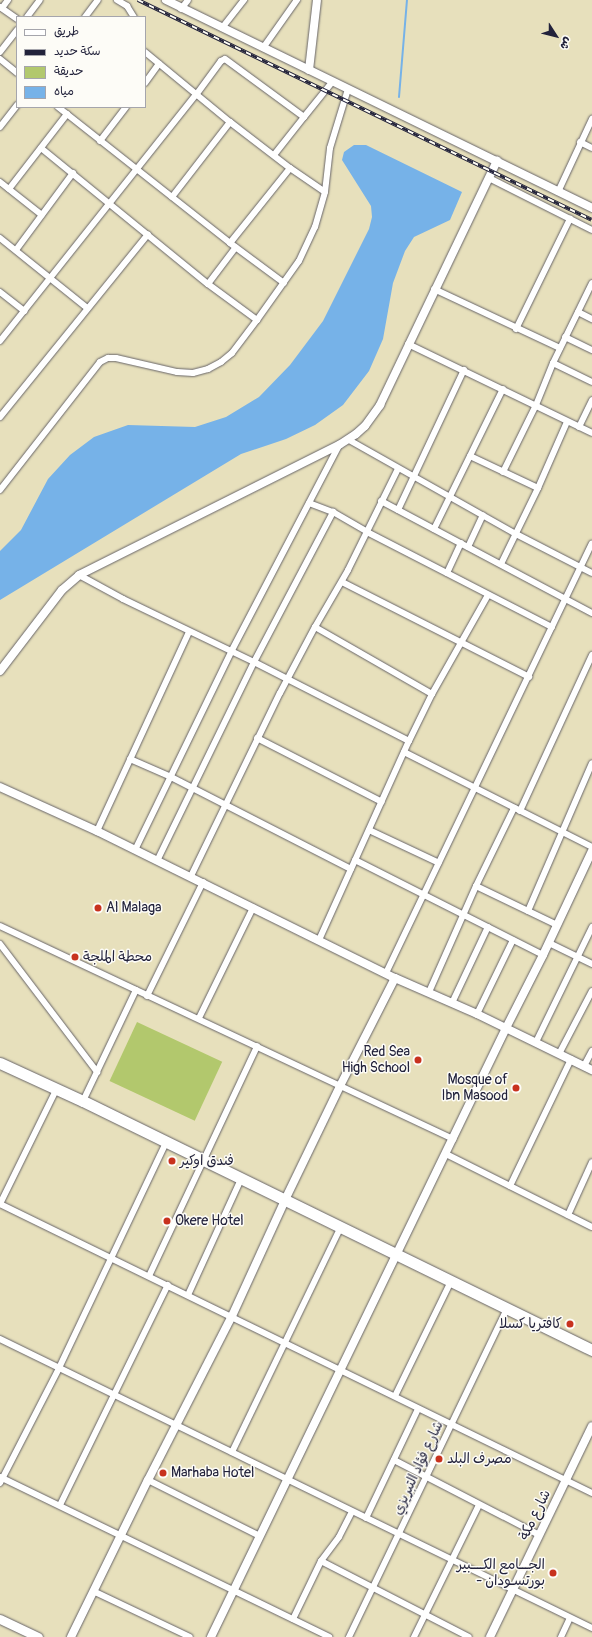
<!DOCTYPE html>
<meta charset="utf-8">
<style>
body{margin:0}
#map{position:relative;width:592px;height:1637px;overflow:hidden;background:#e7e0bc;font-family:Pangolin,"Playpen Sans Arabic",sans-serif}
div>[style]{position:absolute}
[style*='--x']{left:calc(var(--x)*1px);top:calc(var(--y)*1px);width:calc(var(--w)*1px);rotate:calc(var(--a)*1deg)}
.green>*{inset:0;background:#b2c86d;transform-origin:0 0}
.water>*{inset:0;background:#76b2e8}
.stream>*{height:2px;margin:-1px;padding:0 1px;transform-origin:1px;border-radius:1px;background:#76b2e8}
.roads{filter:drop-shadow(0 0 1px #676468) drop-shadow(0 0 1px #676468)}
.street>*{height:6px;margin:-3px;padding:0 3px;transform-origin:3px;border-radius:3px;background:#fff}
.secondary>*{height:8px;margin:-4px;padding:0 4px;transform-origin:4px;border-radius:4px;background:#fff}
.primary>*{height:9px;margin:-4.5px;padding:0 4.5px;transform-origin:4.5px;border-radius:4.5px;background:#fff}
.highway>*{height:11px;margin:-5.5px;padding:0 5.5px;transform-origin:5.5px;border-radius:5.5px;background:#fff}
.rail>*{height:3.5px;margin-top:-1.75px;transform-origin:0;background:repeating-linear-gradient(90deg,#fdfcf7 0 6px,#22223b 0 12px);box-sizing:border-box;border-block:1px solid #22223b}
.dots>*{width:11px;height:11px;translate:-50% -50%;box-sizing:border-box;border:2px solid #fdfcf7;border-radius:50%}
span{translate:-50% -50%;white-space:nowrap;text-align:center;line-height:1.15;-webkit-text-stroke:3px #fdfcf7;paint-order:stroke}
.poi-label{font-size:14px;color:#22223b}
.left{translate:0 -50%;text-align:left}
.right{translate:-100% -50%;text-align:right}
.street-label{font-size:14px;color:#22223b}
.legend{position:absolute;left:16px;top:16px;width:130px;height:92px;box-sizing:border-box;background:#fdfcf7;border:1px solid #a5a5ac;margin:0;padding:5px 7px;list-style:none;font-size:12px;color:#22223b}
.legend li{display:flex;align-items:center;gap:8px;height:20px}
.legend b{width:20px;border:1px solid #a5a5ac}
.north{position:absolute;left:536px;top:16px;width:40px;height:40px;-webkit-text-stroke:3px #fdfcf7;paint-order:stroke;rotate:126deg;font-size:11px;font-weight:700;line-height:16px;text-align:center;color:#22223b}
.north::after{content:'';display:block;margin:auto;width:14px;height:18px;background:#22223b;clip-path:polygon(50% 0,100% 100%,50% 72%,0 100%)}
</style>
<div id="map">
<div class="green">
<i style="left:137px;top:1022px;width:94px;height:65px;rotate:25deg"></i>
</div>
<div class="water">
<i style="clip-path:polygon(354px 145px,366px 145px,462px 192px,450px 220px,414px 237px,405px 251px,393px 283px,383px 339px,369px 371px,343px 405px,315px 425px,286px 439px,241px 454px,0 600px,0 551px,21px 530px,48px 479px,70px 455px,94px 437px,128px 425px,195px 427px,226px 417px,259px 397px,290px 365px,323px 321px,369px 229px,372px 217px,371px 206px,342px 160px,344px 152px)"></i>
</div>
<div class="stream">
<i style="--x:399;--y:97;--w:97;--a:-85.3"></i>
</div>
<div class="roads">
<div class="street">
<i style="--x:117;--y:0;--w:12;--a:31"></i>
<i style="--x:127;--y:6;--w:13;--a:58"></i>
<i style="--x:0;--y:7;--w:21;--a:35"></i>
<i style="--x:2;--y:8;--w:10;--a:-53"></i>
<i style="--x:181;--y:9;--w:11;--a:-52"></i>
<i style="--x:27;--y:17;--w:21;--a:-53"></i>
<i style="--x:85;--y:17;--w:21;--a:-53"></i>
<i style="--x:222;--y:28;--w:36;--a:-52"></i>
<i style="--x:263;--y:48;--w:59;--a:-54.7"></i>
<i style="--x:0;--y:52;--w:28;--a:-52"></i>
<i style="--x:145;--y:52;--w:110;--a:39.5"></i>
<i style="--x:230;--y:122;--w:76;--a:37.5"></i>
<i style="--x:290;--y:168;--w:42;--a:34.4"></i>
<i style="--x:0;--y:59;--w:22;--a:39"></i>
<i style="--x:145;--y:83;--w:24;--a:-54"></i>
<i style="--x:58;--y:107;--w:219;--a:38.3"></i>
<i style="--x:230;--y:243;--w:67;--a:36.5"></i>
<i style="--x:304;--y:117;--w:46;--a:-51.1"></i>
<i style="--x:0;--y:127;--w:28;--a:-52"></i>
<i style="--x:100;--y:141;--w:43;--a:-52.6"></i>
<i style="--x:580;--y:142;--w:13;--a:27"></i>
<i style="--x:41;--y:148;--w:215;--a:39.2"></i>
<i style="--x:208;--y:284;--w:61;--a:36.3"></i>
<i style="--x:257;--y:320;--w:72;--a:-54.6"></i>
<i style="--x:299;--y:261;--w:38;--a:-65"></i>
<i style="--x:315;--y:227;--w:36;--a:-74"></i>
<i style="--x:325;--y:192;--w:44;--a:-83.5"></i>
<i style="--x:330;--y:148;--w:62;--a:-73"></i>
<i style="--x:489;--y:178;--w:115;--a:26.8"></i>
<i style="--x:0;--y:182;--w:53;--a:38.2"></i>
<i style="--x:9;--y:189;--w:95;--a:-52.3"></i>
<i style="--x:558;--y:192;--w:81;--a:-65"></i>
<i style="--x:172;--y:197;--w:95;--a:-52.3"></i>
<i style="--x:0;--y:238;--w:112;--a:38.8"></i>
<i style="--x:230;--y:243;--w:96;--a:-51.3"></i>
<i style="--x:16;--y:250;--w:96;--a:-53.5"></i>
<i style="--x:208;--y:284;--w:46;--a:-52.9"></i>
<i style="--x:434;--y:289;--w:139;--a:25.1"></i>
<i style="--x:0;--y:292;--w:31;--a:38"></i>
<i style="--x:578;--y:312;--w:16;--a:27"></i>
<i style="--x:516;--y:329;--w:123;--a:-63.9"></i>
<i style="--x:565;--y:337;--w:30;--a:26"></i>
<i style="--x:0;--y:341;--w:315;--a:-51.5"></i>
<i style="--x:196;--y:95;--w:42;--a:-53.7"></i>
<i style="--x:221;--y:61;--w:4;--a:-27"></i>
<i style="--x:225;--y:59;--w:98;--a:36.3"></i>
<i style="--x:304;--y:117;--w:48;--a:128.3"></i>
<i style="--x:408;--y:344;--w:204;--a:25.8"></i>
<i style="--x:553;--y:363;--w:43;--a:26"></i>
<i style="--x:0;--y:417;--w:235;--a:-51"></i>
<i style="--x:579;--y:427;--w:30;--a:-64"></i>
<i style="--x:349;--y:440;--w:192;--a:29.4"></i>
<i style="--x:516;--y:534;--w:85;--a:27.2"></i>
<i style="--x:470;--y:456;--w:75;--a:25.2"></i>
<i style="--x:503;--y:472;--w:75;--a:-63.8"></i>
<i style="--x:536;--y:405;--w:45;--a:-68"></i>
<i style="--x:553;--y:363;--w:89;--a:-64"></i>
<i style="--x:0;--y:490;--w:162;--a:-52"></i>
<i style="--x:100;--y:362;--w:9;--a:-27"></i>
<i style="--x:108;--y:358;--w:8;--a:0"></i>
<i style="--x:116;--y:358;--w:63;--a:12.9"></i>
<i style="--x:177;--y:372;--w:16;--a:4"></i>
<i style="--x:193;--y:373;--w:16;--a:-15"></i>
<i style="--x:208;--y:369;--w:15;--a:-28"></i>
<i style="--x:221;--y:362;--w:14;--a:-39"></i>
<i style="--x:232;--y:353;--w:41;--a:-52.9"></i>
<i style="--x:381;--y:501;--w:239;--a:28"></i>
<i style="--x:309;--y:503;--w:26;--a:21"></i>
<i style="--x:333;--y:512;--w:39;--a:30"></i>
<i style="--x:367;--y:532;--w:208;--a:27.2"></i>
<i style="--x:398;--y:510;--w:155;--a:-64.8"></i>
<i style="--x:434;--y:529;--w:156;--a:-63.8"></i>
<i style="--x:468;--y:547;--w:35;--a:-65"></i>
<i style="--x:501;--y:564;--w:85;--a:-64"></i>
<i style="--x:538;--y:488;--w:72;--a:-66.3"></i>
<i style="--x:447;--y:573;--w:33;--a:-65"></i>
<i style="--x:79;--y:575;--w:50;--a:28.6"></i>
<i style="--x:123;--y:599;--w:145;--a:25.7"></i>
<i style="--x:254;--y:662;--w:174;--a:27"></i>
<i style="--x:342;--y:582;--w:210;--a:26.9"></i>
<i style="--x:315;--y:627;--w:135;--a:29.8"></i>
<i style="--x:257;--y:738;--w:140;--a:27.1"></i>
<i style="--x:404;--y:752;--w:211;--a:26.8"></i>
<i style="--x:130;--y:759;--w:45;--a:23.7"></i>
<i style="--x:171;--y:777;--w:202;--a:27.1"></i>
<i style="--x:520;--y:811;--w:172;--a:-65.2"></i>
<i style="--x:369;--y:830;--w:77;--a:25.2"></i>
<i style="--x:97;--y:831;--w:219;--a:-65.2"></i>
<i style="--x:135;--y:850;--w:220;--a:-64.1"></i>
<i style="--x:231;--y:652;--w:233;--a:-62.4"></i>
<i style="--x:355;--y:860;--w:211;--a:26.8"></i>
<i style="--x:157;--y:861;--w:221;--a:-64"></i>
<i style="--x:254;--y:662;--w:170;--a:-62.2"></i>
<i style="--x:191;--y:876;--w:203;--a:-64.1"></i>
<i style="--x:280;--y:693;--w:75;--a:-62.1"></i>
<i style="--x:315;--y:627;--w:66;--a:-59.9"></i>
<i style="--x:348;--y:570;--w:113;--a:-63.7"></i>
<i style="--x:476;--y:886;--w:90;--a:25.7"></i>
<i style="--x:528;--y:911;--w:161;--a:-66.6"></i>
<i style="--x:0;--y:926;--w:501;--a:25.18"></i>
<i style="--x:319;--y:940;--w:218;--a:-65.7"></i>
<i style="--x:409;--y:741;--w:52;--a:-63.9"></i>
<i style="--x:432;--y:694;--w:114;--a:-60.5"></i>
<i style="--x:549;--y:943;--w:48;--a:26"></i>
<i style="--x:0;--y:944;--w:161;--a:52.8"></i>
<i style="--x:386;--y:973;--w:476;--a:-64.4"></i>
<i style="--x:429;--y:992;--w:116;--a:-66.1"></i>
<i style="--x:476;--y:886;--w:87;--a:-64"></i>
<i style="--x:147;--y:996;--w:127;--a:-63.8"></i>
<i style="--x:452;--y:1003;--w:84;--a:-64.7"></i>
<i style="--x:477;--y:1014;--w:82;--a:-64.1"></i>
<i style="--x:199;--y:1018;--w:123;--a:-63.9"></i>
<i style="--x:536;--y:1042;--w:128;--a:-64"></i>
<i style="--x:559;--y:1054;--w:71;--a:-62.4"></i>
<i style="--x:584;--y:1066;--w:17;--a:-62"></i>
<i style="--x:83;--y:1101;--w:123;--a:-64.5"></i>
<i style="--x:446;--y:1154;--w:163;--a:26.6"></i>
<i style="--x:510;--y:1186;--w:141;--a:-64.3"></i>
<i style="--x:0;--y:1204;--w:659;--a:26.02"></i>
<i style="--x:0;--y:1204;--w:127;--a:-63.8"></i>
<i style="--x:568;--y:1215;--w:58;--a:-65.6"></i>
<i style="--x:149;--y:1276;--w:254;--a:-64.8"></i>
<i style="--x:188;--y:1295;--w:128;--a:-65.4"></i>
<i style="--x:0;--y:1339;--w:659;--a:26.02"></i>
<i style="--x:395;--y:1396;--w:128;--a:-64"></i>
<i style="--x:232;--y:1452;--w:250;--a:-64.2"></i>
<i style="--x:394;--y:1460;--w:163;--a:27.3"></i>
<i style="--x:0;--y:1477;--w:366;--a:25.9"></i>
<i style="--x:148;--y:1480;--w:125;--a:26.6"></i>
<i style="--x:0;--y:1483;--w:129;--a:-62.8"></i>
<i style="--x:59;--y:1368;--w:249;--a:-64.6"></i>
<i style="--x:60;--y:1505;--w:245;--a:-63.9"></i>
<i style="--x:366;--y:1518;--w:121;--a:-64.5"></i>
<i style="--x:321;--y:1561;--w:166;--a:27.2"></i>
<i style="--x:93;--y:1591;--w:107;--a:25.4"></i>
<i style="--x:293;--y:1619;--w:64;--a:-64.2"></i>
<i style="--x:321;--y:1561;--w:30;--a:-53"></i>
<i style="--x:339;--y:1537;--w:28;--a:-63"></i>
<i style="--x:349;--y:1637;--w:365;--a:-64.3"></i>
<i style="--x:414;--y:1637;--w:147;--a:-63.8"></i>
<i style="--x:561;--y:1637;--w:21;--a:-65"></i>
</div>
<div class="secondary">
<i style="--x:166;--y:0;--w:474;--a:26"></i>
<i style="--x:309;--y:70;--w:70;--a:-83.5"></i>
<i style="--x:0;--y:671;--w:102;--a:-52.6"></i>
<i style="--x:62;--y:590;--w:23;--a:-41"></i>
<i style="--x:79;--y:575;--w:291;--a:-26.6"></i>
<i style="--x:339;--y:445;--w:20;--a:-33"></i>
<i style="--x:356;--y:434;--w:12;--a:-42"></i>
<i style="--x:365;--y:426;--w:26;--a:-54"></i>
<i style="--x:380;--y:405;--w:271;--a:-64.4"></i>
<i style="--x:0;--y:787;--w:107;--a:24.4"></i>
<i style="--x:97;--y:831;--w:332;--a:26.3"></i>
<i style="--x:395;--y:978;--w:90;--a:23.7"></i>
<i style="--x:477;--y:1014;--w:128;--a:26"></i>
<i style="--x:71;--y:1637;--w:175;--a:-63.9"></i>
<i style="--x:148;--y:1480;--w:184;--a:-62.9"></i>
<i style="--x:232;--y:1316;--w:128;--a:-65.4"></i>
<i style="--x:285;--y:1200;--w:127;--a:-64.2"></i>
<i style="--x:340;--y:1086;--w:121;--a:-63"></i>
<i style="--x:211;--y:1637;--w:677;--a:-64.15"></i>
<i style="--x:506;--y:1028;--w:82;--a:-63.1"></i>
<i style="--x:543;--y:955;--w:115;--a:-64.8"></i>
<i style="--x:490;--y:1637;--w:234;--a:-64.2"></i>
</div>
<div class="primary">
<i style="--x:0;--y:1619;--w:42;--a:25.3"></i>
</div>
<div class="highway">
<i style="--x:0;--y:1063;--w:91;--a:24.6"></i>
<i style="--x:83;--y:1101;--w:567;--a:26.07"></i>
</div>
</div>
<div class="rail">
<i style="--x:138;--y:0;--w:504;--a:25.85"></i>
</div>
<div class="dots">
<i style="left:98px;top:908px;background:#c8321e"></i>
<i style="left:75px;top:957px;background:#c8321e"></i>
<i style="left:418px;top:1060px;background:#c8321e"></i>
<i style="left:516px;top:1088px;background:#c8321e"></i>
<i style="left:172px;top:1161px;background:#c8321e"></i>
<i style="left:167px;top:1221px;background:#c8321e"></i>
<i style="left:570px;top:1324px;background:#c8321e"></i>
<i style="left:439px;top:1459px;background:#c8321e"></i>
<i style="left:163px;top:1473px;background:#c8321e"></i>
<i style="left:553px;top:1573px;background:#c8321e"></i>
</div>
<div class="poi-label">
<span class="left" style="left:106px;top:908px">Al Malaga</span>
<span class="left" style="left:83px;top:957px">محطة الملجة</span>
<span class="right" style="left:410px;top:1060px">Red Sea<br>High School</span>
<span class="right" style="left:508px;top:1088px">Mosque of<br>Ibn Masood</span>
<span class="left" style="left:180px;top:1161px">فندق اوكير</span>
<span class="left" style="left:175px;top:1221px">Okere Hotel</span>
<span class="right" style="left:562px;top:1324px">كافتريا كسلا</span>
<span class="left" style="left:447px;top:1459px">مصرف البلد</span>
<span class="left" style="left:171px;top:1473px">Marhaba Hotel</span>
<span class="right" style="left:545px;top:1573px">الجـــامع الكــــبير<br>- بورتسـودان</span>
</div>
<div class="street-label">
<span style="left:418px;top:1468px;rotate:-65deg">شارع فؤاد التبريزي</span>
<span style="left:535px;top:1515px;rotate:-64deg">شارع مكة</span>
</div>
<ul class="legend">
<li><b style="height:5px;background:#fff"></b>طريق</li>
<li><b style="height:5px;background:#22223b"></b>سكة حديد</li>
<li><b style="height:11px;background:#b2c86d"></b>حديقة</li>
<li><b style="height:11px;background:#76b2e8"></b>مياه</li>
</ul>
<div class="north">ش</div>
</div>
